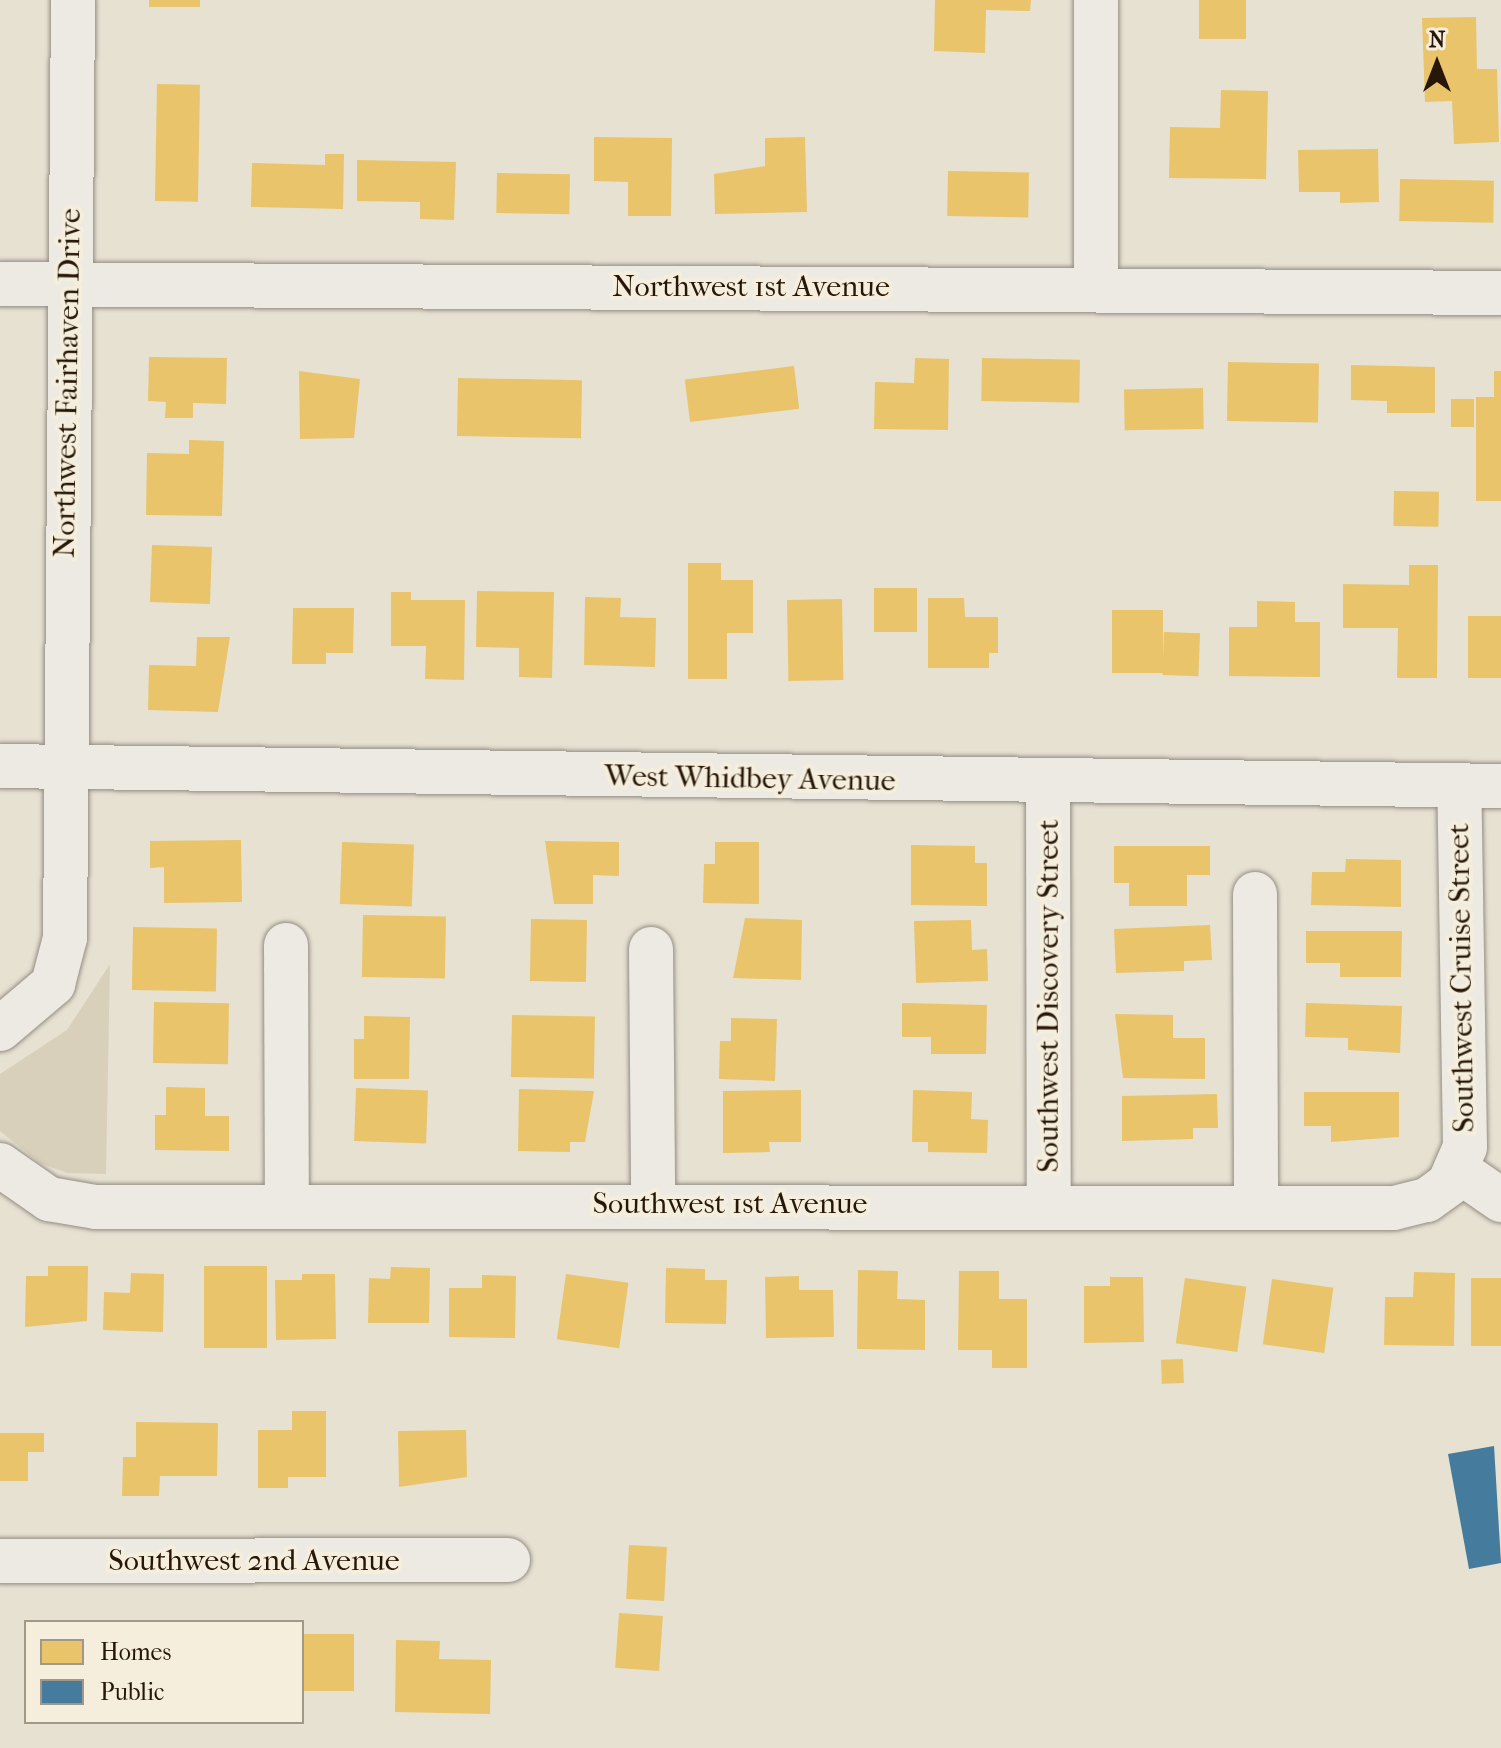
<!DOCTYPE html>
<style>
body{margin:0}
#map{position:relative;width:1501px;height:1748px;overflow:hidden;background:#e7e1d2;font-family:"IM FELL French Canon",serif}
div>[style]{position:absolute}
[style*='--x']{left:calc(var(--x)*1px);top:calc(var(--y)*1px);width:calc(var(--w)*1px);rotate:calc(var(--a)*1deg)}
.green>*{inset:0;background:#d9d0bb}
.homes>*{inset:0;background:#e9c46a;transform-origin:0 0}
.public>*{inset:0;background:#457b9d}
.roads{filter:drop-shadow(0 0 2px #938d83) drop-shadow(0 0 2px #938d83)}
.minor>*{height:44px;margin:-22px;padding:0 22px;transform-origin:22px;border-radius:22px;background:#eceae2}
span{translate:-50% -50%;white-space:nowrap;text-align:center;line-height:1.15;-webkit-text-stroke:8px #f5eedd;paint-order:stroke}
.street-label{font-size:30px;color:#261709}
.legend{position:absolute;left:24px;top:1620px;width:280px;height:104px;box-sizing:border-box;background:#f5eedd;border:2px solid #a29888;margin:0;padding:10px 14px;list-style:none;font-size:24px;color:#261709}
.legend li{display:flex;align-items:center;gap:16px;height:40px}
.legend b{width:40px;border:2px solid #a29888}
.north{position:absolute;left:1397px;top:24px;width:80px;height:80px;-webkit-text-stroke:6px #f5eedd;paint-order:stroke;rotate:0deg;font-size:22px;font-weight:700;line-height:32px;text-align:center;color:#261709}
.north::after{content:'';display:block;margin:auto;width:28px;height:36px;background:#261709;clip-path:polygon(50% 0,100% 100%,50% 72%,0 100%)}
</style>
<div id="map">
<div class="green">
<i style="clip-path:polygon(110px 964px,106px 1174px,67px 1173px,40px 1163px,0 1131px,0 1074px,67px 1030px)"></i>
</div>
<div class="homes">
<i style="left:149px;top:0;width:51px;height:7px"></i>
<i style="clip-path:polygon(935px 0,1031px 0,1030px 11px,986px 10px,985px 53px,934px 51px)"></i>
<i style="left:1199px;top:0;width:47px;height:39px"></i>
<i style="clip-path:polygon(1476px 17px,1477px 69px,1497px 69px,1499px 142px,1454px 144px,1452px 101px,1425px 102px,1422px 18px)"></i>
<i style="left:157px;top:84px;width:43px;height:117px;rotate:1deg"></i>
<i style="clip-path:polygon(1221px 90px,1268px 91px,1266px 179px,1169px 178px,1170px 127px,1220px 128px)"></i>
<i style="clip-path:polygon(594px 137px,672px 138px,671px 216px,628px 216px,628px 182px,594px 181px)"></i>
<i style="clip-path:polygon(805px 137px,807px 212px,715px 214px,714px 174px,765px 166px,765px 138px)"></i>
<i style="clip-path:polygon(1378px 149px,1379px 202px,1340px 203px,1340px 192px,1299px 192px,1298px 150px)"></i>
<i style="clip-path:polygon(325px 154px,344px 154px,343px 209px,251px 207px,252px 163px,325px 165px)"></i>
<i style="clip-path:polygon(357px 160px,456px 162px,454px 220px,420px 219px,420px 202px,357px 201px)"></i>
<i style="left:948px;top:171px;width:81px;height:45px;rotate:1deg"></i>
<i style="left:497px;top:173px;width:73px;height:40px;rotate:1deg"></i>
<i style="left:1400px;top:179px;width:94px;height:42px;rotate:1deg"></i>
<i style="clip-path:polygon(149px 357px,227px 358px,226px 404px,193px 403px,193px 418px,165px 418px,166px 402px,148px 401px)"></i>
<i style="clip-path:polygon(915px 358px,949px 359px,948px 430px,874px 429px,875px 382px,914px 383px)"></i>
<i style="left:982px;top:358px;width:98px;height:43px;rotate:1deg"></i>
<i style="left:1228px;top:362px;width:91px;height:59px;rotate:1deg"></i>
<i style="clip-path:polygon(1351px 365px,1435px 367px,1435px 413px,1387px 413px,1387px 401px,1351px 400px)"></i>
<i style="left:794px;top:366px;width:43px;height:110px;rotate:83deg"></i>
<i style="clip-path:polygon(299px 371px,360px 379px,354px 438px,300px 439px)"></i>
<i style="clip-path:polygon(1494px 371px,1501px 371px,1501px 501px,1476px 501px,1476px 397px,1494px 397px)"></i>
<i style="left:458px;top:378px;width:124px;height:58px;rotate:1deg"></i>
<i style="left:1203px;top:388px;width:41px;height:79px;rotate:89deg"></i>
<i style="left:1451px;top:399px;width:23px;height:28px"></i>
<i style="clip-path:polygon(189px 440px,224px 441px,222px 516px,146px 515px,147px 453px,189px 454px)"></i>
<i style="left:1394px;top:491px;width:45px;height:35px;rotate:1deg"></i>
<i style="left:152px;top:545px;width:60px;height:57px;rotate:2deg"></i>
<i style="clip-path:polygon(688px 563px,721px 563px,721px 580px,753px 580px,753px 633px,727px 633px,727px 679px,688px 679px)"></i>
<i style="clip-path:polygon(1409px 565px,1438px 565px,1437px 678px,1397px 678px,1398px 628px,1343px 628px,1343px 584px,1409px 585px)"></i>
<i style="left:874px;top:588px;width:43px;height:44px"></i>
<i style="clip-path:polygon(477px 591px,554px 592px,552px 678px,519px 677px,519px 648px,476px 647px)"></i>
<i style="clip-path:polygon(391px 592px,411px 592px,411px 600px,465px 600px,464px 680px,425px 679px,426px 646px,391px 646px)"></i>
<i style="clip-path:polygon(585px 597px,621px 598px,620px 617px,656px 618px,655px 667px,584px 665px)"></i>
<i style="clip-path:polygon(928px 598px,964px 598px,965px 617px,998px 617px,998px 653px,989px 653px,989px 668px,928px 668px)"></i>
<i style="left:842px;top:599px;width:81px;height:55px;rotate:89deg"></i>
<i style="clip-path:polygon(1257px 601px,1295px 602px,1295px 622px,1320px 622px,1320px 677px,1229px 676px,1229px 627px,1257px 627px)"></i>
<i style="clip-path:polygon(293px 608px,354px 608px,353px 653px,326px 653px,326px 664px,292px 664px)"></i>
<i style="left:1112px;top:610px;width:51px;height:63px"></i>
<i style="left:1468px;top:616px;width:33px;height:62px"></i>
<i style="left:1164px;top:632px;width:36px;height:43px;rotate:2deg"></i>
<i style="clip-path:polygon(197px 637px,230px 637px,218px 712px,148px 710px,149px 665px,196px 666px)"></i>
<i style="clip-path:polygon(241px 840px,242px 902px,164px 903px,164px 867px,150px 868px,150px 841px)"></i>
<i style="clip-path:polygon(545px 841px,619px 842px,619px 876px,593px 875px,593px 904px,554px 904px)"></i>
<i style="left:342px;top:842px;width:72px;height:62px;rotate:2deg"></i>
<i style="clip-path:polygon(715px 842px,759px 842px,759px 904px,703px 903px,704px 864px,715px 864px)"></i>
<i style="clip-path:polygon(911px 845px,975px 846px,975px 863px,987px 863px,987px 906px,911px 905px)"></i>
<i style="clip-path:polygon(1114px 846px,1210px 846px,1210px 875px,1187px 875px,1187px 906px,1129px 906px,1129px 883px,1114px 883px)"></i>
<i style="clip-path:polygon(1346px 859px,1401px 860px,1401px 907px,1311px 905px,1312px 872px,1345px 872px)"></i>
<i style="left:363px;top:915px;width:83px;height:62px;rotate:1deg"></i>
<i style="clip-path:polygon(745px 918px,802px 920px,801px 980px,733px 978px)"></i>
<i style="left:531px;top:919px;width:56px;height:62px;rotate:1deg"></i>
<i style="clip-path:polygon(971px 920px,972px 950px,987px 949px,988px 981px,916px 983px,914px 921px)"></i>
<i style="clip-path:polygon(1210px 925px,1212px 960px,1184px 961px,1184px 971px,1116px 973px,1114px 929px)"></i>
<i style="left:133px;top:927px;width:84px;height:63px;rotate:1deg"></i>
<i style="clip-path:polygon(1306px 931px,1402px 931px,1401px 977px,1340px 977px,1340px 963px,1306px 963px)"></i>
<i style="left:154px;top:1002px;width:75px;height:61px;rotate:1deg"></i>
<i style="clip-path:polygon(902px 1003px,987px 1005px,986px 1054px,931px 1054px,931px 1037px,902px 1037px)"></i>
<i style="clip-path:polygon(1306px 1003px,1402px 1006px,1400px 1053px,1348px 1050px,1348px 1038px,1305px 1037px)"></i>
<i style="clip-path:polygon(1115px 1014px,1173px 1015px,1173px 1038px,1205px 1038px,1205px 1079px,1123px 1078px)"></i>
<i style="left:512px;top:1015px;width:83px;height:62px;rotate:1deg"></i>
<i style="clip-path:polygon(364px 1016px,410px 1017px,409px 1079px,354px 1079px,354px 1039px,364px 1039px)"></i>
<i style="clip-path:polygon(731px 1018px,777px 1019px,775px 1081px,719px 1079px,720px 1041px,731px 1041px)"></i>
<i style="clip-path:polygon(166px 1087px,205px 1088px,205px 1116px,229px 1116px,229px 1151px,155px 1150px,155px 1115px,166px 1115px)"></i>
<i style="left:356px;top:1088px;width:72px;height:53px;rotate:2deg"></i>
<i style="clip-path:polygon(519px 1089px,594px 1091px,585px 1142px,570px 1142px,570px 1152px,518px 1151px)"></i>
<i style="clip-path:polygon(801px 1090px,801px 1142px,769px 1142px,770px 1152px,723px 1153px,723px 1091px)"></i>
<i style="clip-path:polygon(913px 1090px,972px 1092px,971px 1119px,988px 1120px,987px 1153px,928px 1152px,928px 1142px,912px 1142px)"></i>
<i style="clip-path:polygon(1304px 1092px,1399px 1092px,1399px 1137px,1331px 1142px,1331px 1126px,1304px 1126px)"></i>
<i style="clip-path:polygon(1217px 1094px,1218px 1128px,1193px 1128px,1193px 1139px,1122px 1141px,1122px 1096px)"></i>
<i style="clip-path:polygon(48px 1266px,88px 1266px,87px 1321px,25px 1327px,26px 1276px,48px 1276px)"></i>
<i style="left:204px;top:1266px;width:63px;height:82px"></i>
<i style="clip-path:polygon(391px 1267px,430px 1268px,429px 1323px,368px 1323px,369px 1278px,390px 1279px)"></i>
<i style="clip-path:polygon(666px 1268px,705px 1269px,705px 1280px,727px 1280px,726px 1324px,665px 1323px)"></i>
<i style="clip-path:polygon(858px 1270px,898px 1271px,897px 1299px,925px 1300px,925px 1350px,857px 1349px)"></i>
<i style="clip-path:polygon(959px 1271px,999px 1271px,999px 1299px,1027px 1299px,1027px 1368px,992px 1368px,992px 1350px,958px 1350px)"></i>
<i style="clip-path:polygon(1414px 1272px,1455px 1273px,1454px 1346px,1384px 1345px,1385px 1297px,1413px 1297px)"></i>
<i style="clip-path:polygon(131px 1273px,164px 1274px,163px 1332px,103px 1330px,104px 1292px,130px 1293px)"></i>
<i style="clip-path:polygon(302px 1274px,335px 1274px,336px 1339px,276px 1340px,275px 1280px,302px 1280px)"></i>
<i style="left:566px;top:1274px;width:63px;height:66px;rotate:8deg"></i>
<i style="clip-path:polygon(482px 1275px,516px 1276px,515px 1338px,449px 1337px,449px 1288px,482px 1288px)"></i>
<i style="clip-path:polygon(799px 1276px,799px 1290px,833px 1290px,834px 1337px,766px 1338px,765px 1277px)"></i>
<i style="clip-path:polygon(1110px 1277px,1143px 1277px,1144px 1342px,1084px 1343px,1084px 1286px,1110px 1286px)"></i>
<i style="left:1185px;top:1278px;width:62px;height:66px;rotate:8deg"></i>
<i style="left:1501px;top:1278px;width:68px;height:30px;rotate:90deg"></i>
<i style="left:1272px;top:1279px;width:62px;height:66px;rotate:8deg"></i>
<i style="left:1183px;top:1359px;width:24px;height:22px;rotate:88deg"></i>
<i style="clip-path:polygon(292px 1411px,326px 1411px,326px 1477px,288px 1477px,288px 1488px,258px 1488px,258px 1430px,292px 1430px)"></i>
<i style="clip-path:polygon(136px 1422px,218px 1423px,217px 1476px,160px 1476px,159px 1496px,122px 1496px,123px 1457px,136px 1457px)"></i>
<i style="clip-path:polygon(466px 1430px,467px 1477px,399px 1487px,398px 1431px)"></i>
<i style="clip-path:polygon(0 1433px,44px 1433px,44px 1452px,28px 1452px,28px 1481px,0 1481px)"></i>
<i style="left:629px;top:1545px;width:38px;height:54px;rotate:3deg"></i>
<i style="left:619px;top:1613px;width:44px;height:55px;rotate:4deg"></i>
<i style="left:302px;top:1634px;width:52px;height:57px"></i>
<i style="clip-path:polygon(396px 1640px,440px 1641px,439px 1659px,491px 1660px,490px 1714px,395px 1712px)"></i>
</div>
<div class="public">
<i style="clip-path:polygon(1494px 1446px,1501px 1563px,1469px 1569px,1448px 1454px)"></i>
</div>
<div class="roads">
<div class="minor">
<i style="--x:0;--y:284;--w:1501;--a:0.34"></i>
<i style="--x:1096;--y:289;--w:289;--a:-90"></i>
<i style="--x:0;--y:766;--w:1501;--a:0.76"></i>
<i style="--x:1048;--y:785;--w:422;--a:89.9"></i>
<i style="--x:1255;--y:894;--w:313;--a:89.8"></i>
<i style="--x:286;--y:945;--w:260;--a:89.8"></i>
<i style="--x:651;--y:949;--w:253;--a:89.5"></i>
<i style="--x:0;--y:1029;--w:70;--a:-40.3"></i>
<i style="--x:53;--y:984;--w:48;--a:-75.4"></i>
<i style="--x:65;--y:938;--w:938;--a:-89.51"></i>
<i style="--x:0;--y:1165;--w:60;--a:34.8"></i>
<i style="--x:49;--y:1199;--w:48;--a:9.7"></i>
<i style="--x:96;--y:1207;--w:1298;--a:0.04"></i>
<i style="--x:1394;--y:1208;--w:34;--a:-14"></i>
<i style="--x:1427;--y:1200;--w:27;--a:-36"></i>
<i style="--x:1449;--y:1184;--w:40;--a:-66.6"></i>
<i style="--x:1465;--y:1147;--w:362;--a:-90.9"></i>
<i style="--x:1456;--y:1169;--w:55;--a:34.6"></i>
<i style="--x:0;--y:1561;--w:508;--a:-0.11"></i>
</div>
</div>
<div class="street-label">
<span style="left:751px;top:287px">Northwest 1st Avenue</span>
<span style="left:68px;top:383px;rotate:-89deg">Northwest Fairhaven Drive</span>
<span style="left:750px;top:779px;rotate:1deg">West Whidbey Avenue</span>
<span style="left:1462px;top:978px;rotate:-91deg">Southwest Cruise Street</span>
<span style="left:1049px;top:996px;rotate:-90deg">Southwest Discovery Street</span>
<span style="left:730px;top:1204px">Southwest 1st Avenue</span>
<span style="left:254px;top:1561px">Southwest 2nd Avenue</span>
</div>
<ul class="legend">
<li><b style="height:22px;background:#e9c46a"></b>Homes</li>
<li><b style="height:22px;background:#457b9d"></b>Public</li>
</ul>
<div class="north">N</div>
</div>
